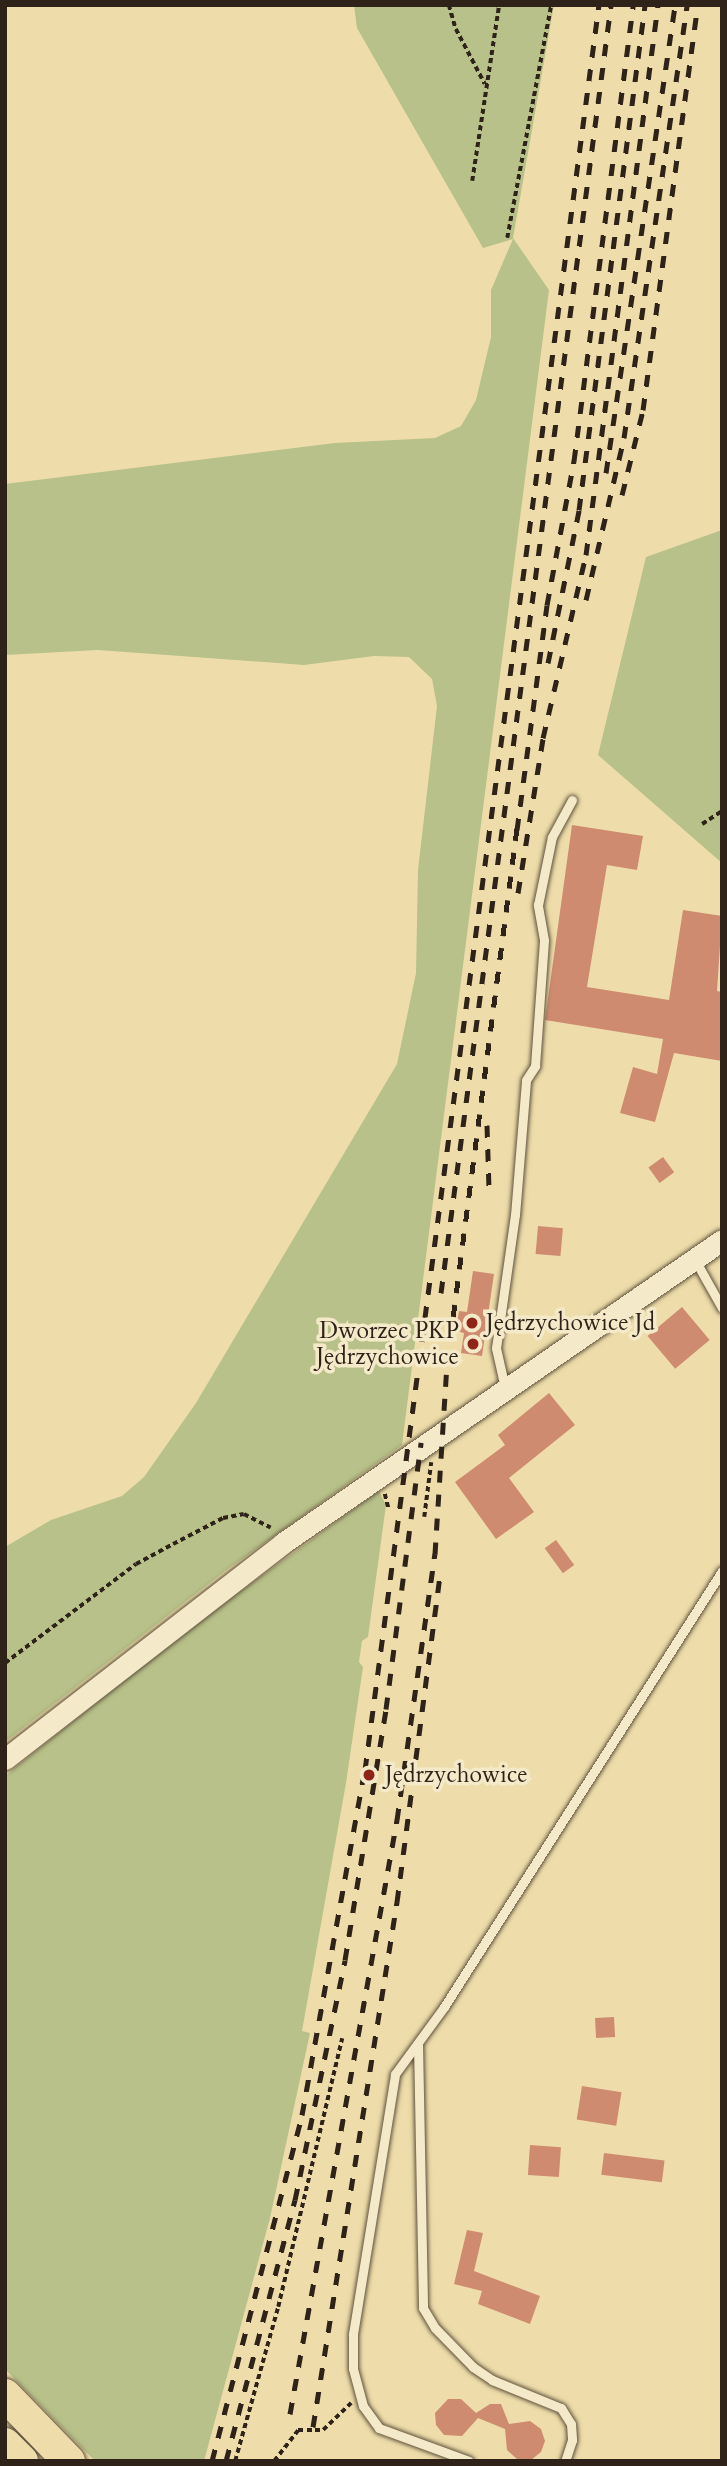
<!DOCTYPE html>
<meta charset="utf-8">
<style>
body{margin:0}
#map{position:relative;width:727px;height:2466px;overflow:hidden;background:#eda;font-family:Cardo,serif}
div>[style]{position:absolute}
[style*='--x']{left:calc(var(--x)*1px);top:calc(var(--y)*1px);width:calc(var(--w)*1px);rotate:calc(var(--a)*1deg)}
.green>*{inset:0;background:#b8c189}
.building>*{inset:0;background:#cf8b6f;transform-origin:0 0}
.path>*{height:3.5px;margin-top:-1.75px;transform-origin:0;background:repeating-linear-gradient(90deg,#2e2219 0 5px,transparent 0 8.5px)}
.roads{filter:drop-shadow(0 0 2px #5e513d) drop-shadow(0 0 2px #5e513d)}
.service>*{height:9px;margin:-4.5px;padding:0 4.5px;transform-origin:4.5px;border-radius:4.5px;background:#f4e9c8}
.tertiary>*{height:21px;margin:-10.5px;padding:0 10.5px;transform-origin:10.5px;border-radius:10.5px;background:#f4e9c8}
.motorway>*{height:32px;margin:-16px;padding:0 16px;transform-origin:16px;border-radius:16px;background:#eda}
.rail>*{height:5px;margin-top:-2.5px;transform-origin:0;background:repeating-linear-gradient(90deg,#2e2219 0 12px,transparent 0 24px)}
.dots>*{width:19px;height:19px;translate:-50% -50%;box-sizing:border-box;border:4px solid #f4e9c8;border-radius:50%}
span{translate:-50% -50%;white-space:nowrap;text-align:center;line-height:1.15;-webkit-text-stroke:7px #f4e9c8;paint-order:stroke}
.poi-label{font-size:23px;color:#2e2219}
.left{translate:0 -50%;text-align:left}
.right{translate:-100% -50%;text-align:right}
.frame{position:absolute;inset:0;border:7px solid #2e2219;pointer-events:none}
</style>
<div id="map">
<div class="green">
<i style="clip-path:polygon(354px 5px,554px 5px,513px 238px,549px 290px,402px 1445px,225px 1571px,5px 1742px,5px 1547px,51px 1520px,122px 1496px,144px 1477px,196px 1403px,397px 1064px,416px 973px,418px 870px,437px 706px,432px 679px,409px 657px,374px 656px,304px 665px,98px 650px,5px 655px,5px 484px,335px 443px,435px 438px,461px 426px,476px 400px,491px 337px,491px 290px,513px 239px,483px 248px,357px 28px)"></i>
<i style="clip-path:polygon(722px 530px,722px 863px,598px 755px,646px 557px)"></i>
<i style="clip-path:polygon(379px 1491px,386px 1505px,368px 1637px,362px 1641px,359px 1662px,363px 1667px,346px 1783px,302px 2031px,310px 2033px,270px 2218px,204px 2461px,95px 2461px,5px 2369px,5px 1776px,183px 1633px)"></i>
</div>
<div class="building">
<i style="clip-path:polygon(572px 825px,643px 836px,637px 870px,607px 865px,587px 987px,669px 1000px,683px 910px,722px 916px,717px 991px,722px 992px,722px 1061px,674px 1053px,655px 1122px,620px 1113px,633px 1067px,657px 1074px,663px 1039px,545px 1020px)"></i>
<i style="left:663px;top:1157px;width:19px;height:18px;rotate:54deg"></i>
<i style="left:538px;top:1226px;width:25px;height:28px;rotate:5deg"></i>
<i style="clip-path:polygon(473px 1271px,494px 1274px,482px 1356px,461px 1353px,464px 1333px,456px 1331px,459px 1311px,467px 1312px)"></i>
<i style="left:682px;top:1307px;width:43px;height:45px;rotate:50deg"></i>
<i style="clip-path:polygon(549px 1393px,575px 1425px,509px 1478px,534px 1512px,496px 1539px,455px 1482px,505px 1445px,498px 1435px)"></i>
<i style="left:556px;top:1540px;width:31px;height:14px;rotate:54deg"></i>
<i style="left:614px;top:2017px;width:20px;height:19px;rotate:87deg"></i>
<i style="left:582px;top:2086px;width:40px;height:34px;rotate:9deg"></i>
<i style="left:530px;top:2145px;width:31px;height:30px;rotate:4deg"></i>
<i style="left:604px;top:2153px;width:61px;height:22px;rotate:7deg"></i>
<i style="clip-path:polygon(467px 2230px,483px 2233px,474px 2271px,540px 2296px,530px 2324px,478px 2304px,482px 2291px,454px 2284px)"></i>
<i style="clip-path:polygon(448px 2399px,461px 2399px,476px 2413px,490px 2404px,501px 2404px,509px 2424px,530px 2421px,541px 2429px,545px 2441px,541px 2452px,531px 2460px,517px 2459px,507px 2450px,505px 2429px,478px 2418px,462px 2436px,444px 2435px,436px 2425px,435px 2413px)"></i>
</div>
<div class="path">
<i style="--x:449;--y:5;--w:25;--a:74"></i>
<i style="--x:456;--y:29;--w:62;--a:62.2"></i>
<i style="--x:472;--y:181;--w:178;--a:-81.3"></i>
<i style="--x:507;--y:238;--w:237;--a:-79.3"></i>
<i style="--x:702;--y:824;--w:24;--a:-33"></i>
<i style="--x:385;--y:1494;--w:16;--a:76"></i>
<i style="--x:424;--y:1517;--w:55;--a:-82.7"></i>
<i style="--x:5;--y:1663;--w:164;--a:-37.1"></i>
<i style="--x:136;--y:1564;--w:42;--a:-28.4"></i>
<i style="--x:173;--y:1544;--w:56;--a:-27.5"></i>
<i style="--x:223;--y:1518;--w:21;--a:-11"></i>
<i style="--x:244;--y:1514;--w:30;--a:27"></i>
<i style="--x:235;--y:2461;--w:160;--a:-74.4"></i>
<i style="--x:278;--y:2307;--w:276;--a:-76.6"></i>
<i style="--x:274;--y:2461;--w:39;--a:-52"></i>
<i style="--x:298;--y:2430;--w:25;--a:0"></i>
<i style="--x:323;--y:2430;--w:39;--a:-44"></i>
</div>
<div class="roads">
<div class="service">
<i style="--x:695;--y:1260;--w:55;--a:60.6"></i>
<i style="--x:505;--y:1388;--w:41;--a:-102.7"></i>
<i style="--x:496;--y:1348;--w:134;--a:-81.9"></i>
<i style="--x:515;--y:1215;--w:135;--a:-85.3"></i>
<i style="--x:526;--y:1080;--w:17;--a:-57"></i>
<i style="--x:535;--y:1066;--w:126;--a:-85.9"></i>
<i style="--x:544;--y:940;--w:36;--a:-100"></i>
<i style="--x:538;--y:905;--w:69;--a:-78.4"></i>
<i style="--x:552;--y:837;--w:42;--a:-61.6"></i>
<i style="--x:418;--y:2043;--w:265;--a:88.9"></i>
<i style="--x:423;--y:2308;--w:23;--a:59"></i>
<i style="--x:435;--y:2328;--w:54;--a:45.7"></i>
<i style="--x:473;--y:2367;--w:23;--a:34"></i>
<i style="--x:492;--y:2380;--w:74;--a:22.1"></i>
<i style="--x:561;--y:2408;--w:19;--a:58"></i>
<i style="--x:571;--y:2424;--w:16;--a:86"></i>
<i style="--x:572;--y:2440;--w:22;--a:108"></i>
<i style="--x:469;--y:2461;--w:96;--a:-159.9"></i>
<i style="--x:379;--y:2428;--w:27;--a:-126"></i>
<i style="--x:363;--y:2406;--w:39;--a:-105"></i>
<i style="--x:353;--y:2368;--w:34;--a:-90"></i>
<i style="--x:353;--y:2334;--w:263;--a:-80.8"></i>
<i style="--x:395;--y:2074;--w:83;--a:-53.8"></i>
<i style="--x:444;--y:2007;--w:517;--a:-57.48"></i>
</div>
<div class="tertiary">
<i style="--x:5;--y:1759;--w:352;--a:-37.8"></i>
<i style="--x:283;--y:1543;--w:533;--a:-34.61"></i>
</div>
<div class="motorway">
<i style="--x:5;--y:2395;--w:92;--a:45.9"></i>
<i style="--x:5;--y:2444;--w:24;--a:45"></i>
</div>
</div>
<div class="rail">
<i style="--x:606;--y:473;--w:473;--a:-81.6"></i>
<i style="--x:622;--y:495;--w:88;--a:-76.1"></i>
<i style="--x:643;--y:410;--w:409;--a:-82.3"></i>
<i style="--x:586;--y:600;--w:166;--a:-76.8"></i>
<i style="--x:624;--y:438;--w:438;--a:-81.7"></i>
<i style="--x:548;--y:663;--w:156;--a:-78.5"></i>
<i style="--x:579;--y:510;--w:509;--a:-82.55"></i>
<i style="--x:517;--y:830;--w:227;--a:-82.4"></i>
<i style="--x:547;--y:605;--w:147;--a:-79.4"></i>
<i style="--x:574;--y:461;--w:460;--a:-82.6"></i>
<i style="--x:518;--y:893;--w:157;--a:-80.8"></i>
<i style="--x:543;--y:738;--w:188;--a:-76.8"></i>
<i style="--x:586;--y:555;--w:555;--a:-82.54"></i>
<i style="--x:487;--y:1125;--w:64;--a:88.2"></i>
<i style="--x:441;--y:1293;--w:1299;--a:-82.48"></i>
<i style="--x:290;--y:2414;--w:604;--a:-79.79"></i>
<i style="--x:397;--y:1820;--w:269;--a:-81.9"></i>
<i style="--x:435;--y:1554;--w:190;--a:-86.4"></i>
<i style="--x:447;--y:1364;--w:549;--a:-82.56"></i>
<i style="--x:313;--y:2427;--w:532;--a:-80.91"></i>
<i style="--x:397;--y:1902;--w:329;--a:-82.5"></i>
<i style="--x:212;--y:2461;--w:358;--a:-75.4"></i>
<i style="--x:302;--y:2115;--w:351;--a:-79.7"></i>
<i style="--x:365;--y:1770;--w:1780;--a:-82.45"></i>
<i style="--x:226;--y:2461;--w:270;--a:-75.2"></i>
<i style="--x:295;--y:2200;--w:245;--a:-78.2"></i>
<i style="--x:345;--y:1960;--w:254;--a:-80.7"></i>
<i style="--x:386;--y:1709;--w:269;--a:-82.5"></i>
</div>
<div class="dots">
<i style="left:472px;top:1323px;background:#8f2418"></i>
<i style="left:473px;top:1344px;background:#8f2418"></i>
<i style="left:369px;top:1775px;background:#8f2418"></i>
</div>
<div class="poi-label">
<span class="left" style="left:486px;top:1323px">Jędrzychowice Jd</span>
<span class="right" style="left:459px;top:1344px">Dworzec PKP<br>Jędrzychowice</span>
<span class="left" style="left:385px;top:1775px">Jędrzychowice</span>
</div>
<div class="frame"></div>
</div>
